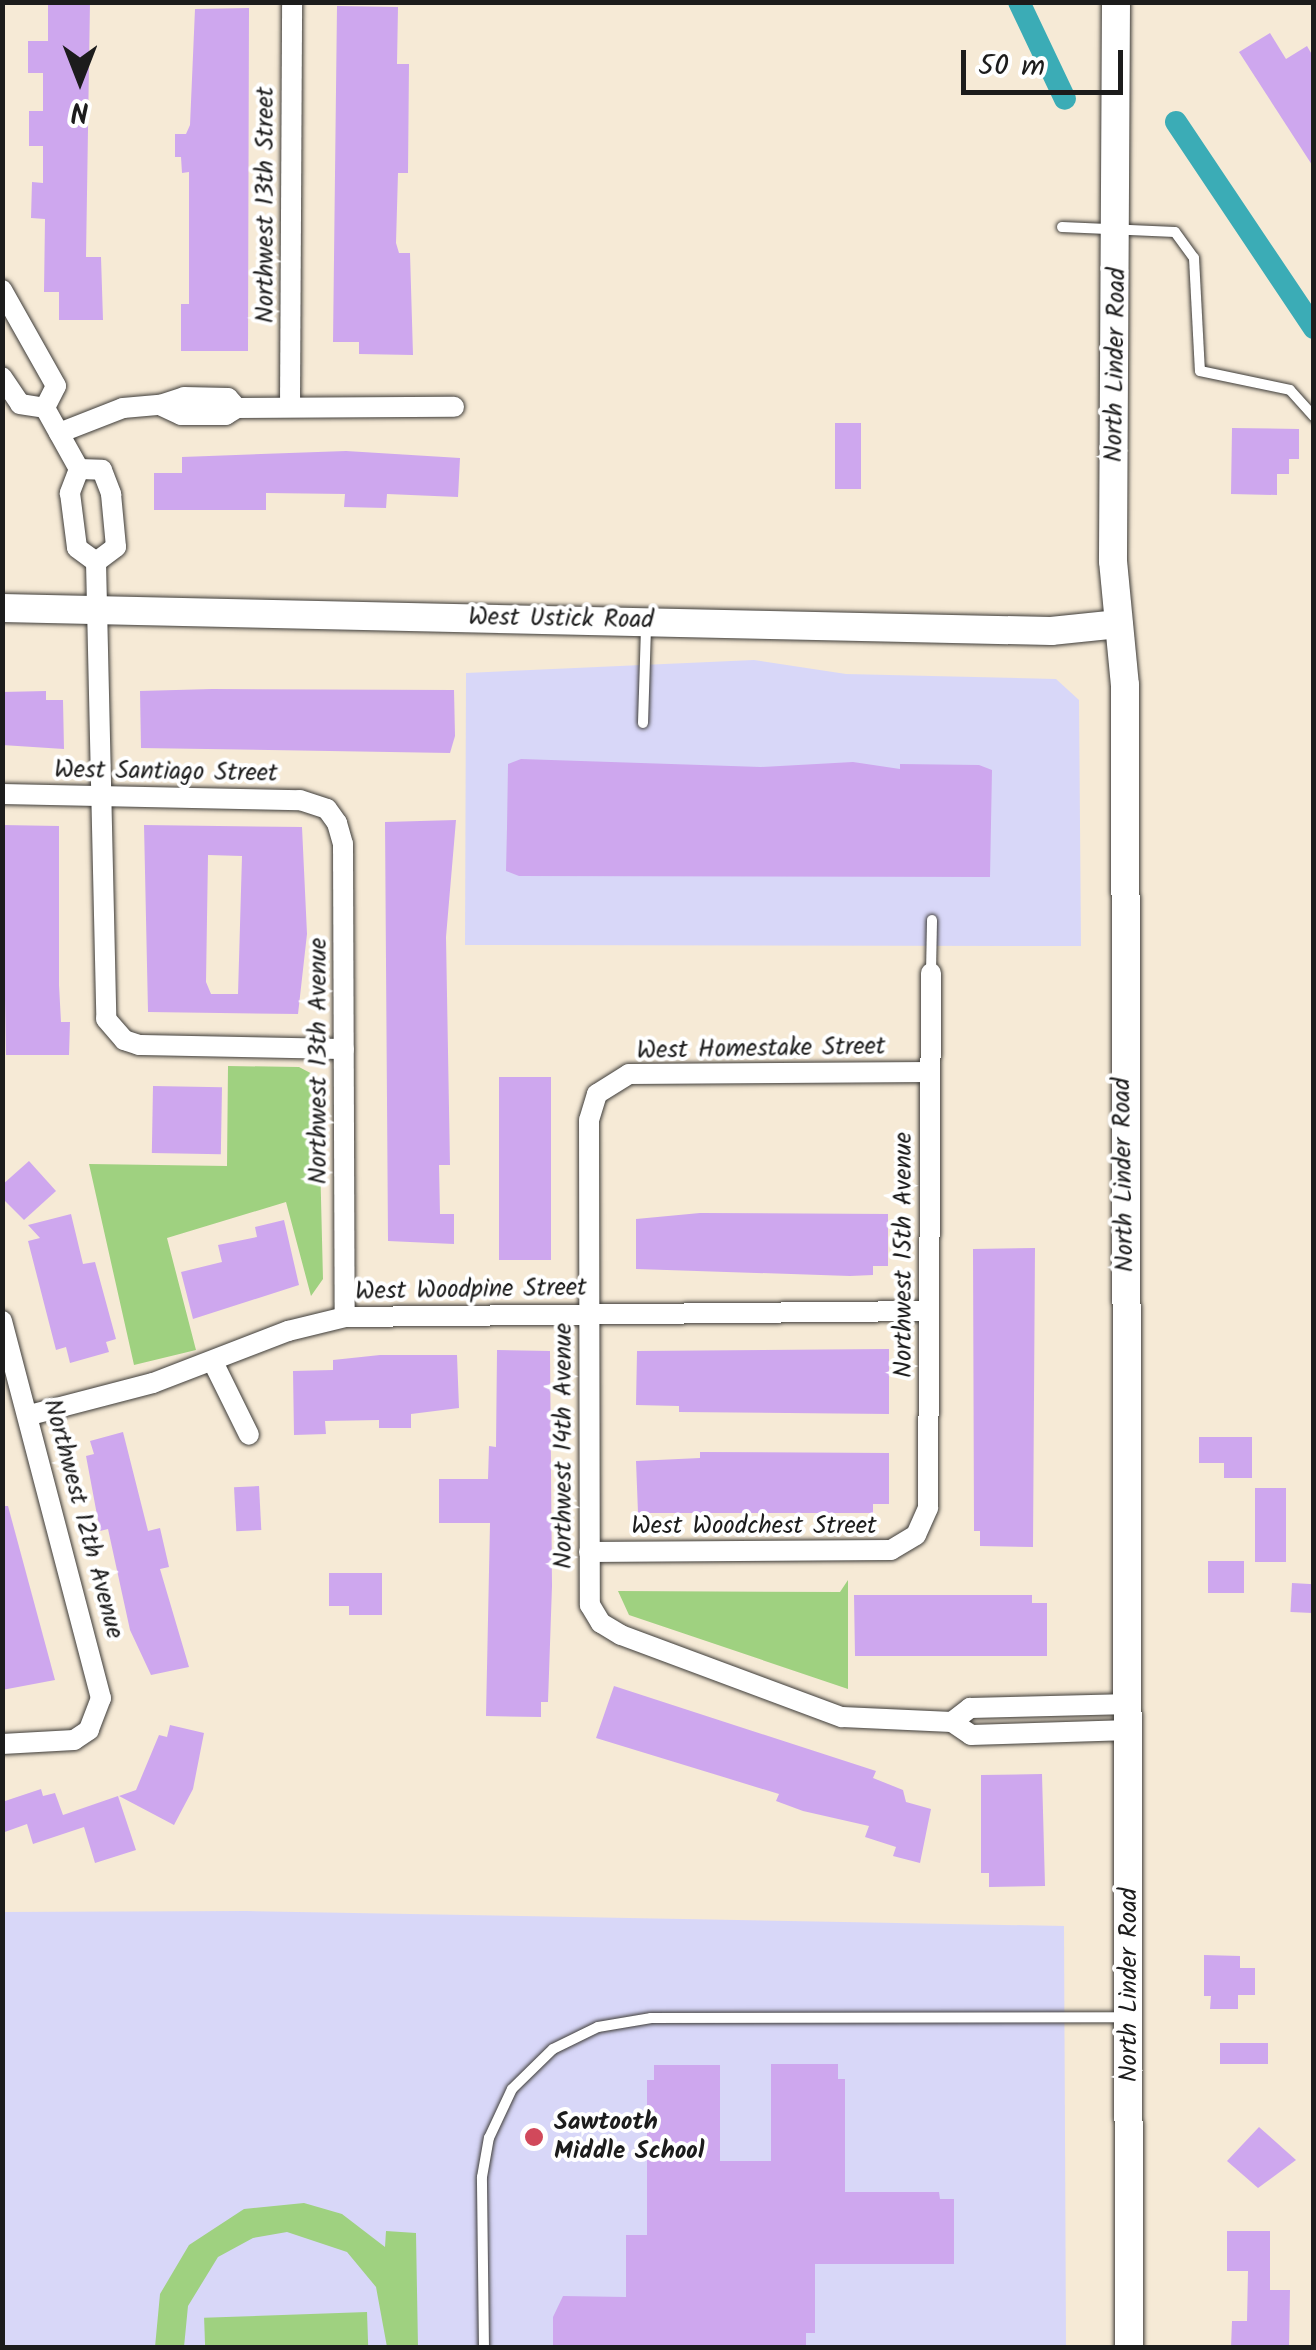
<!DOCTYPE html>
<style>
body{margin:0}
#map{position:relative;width:1316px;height:2350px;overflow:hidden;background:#f6ead6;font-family:Kalam,sans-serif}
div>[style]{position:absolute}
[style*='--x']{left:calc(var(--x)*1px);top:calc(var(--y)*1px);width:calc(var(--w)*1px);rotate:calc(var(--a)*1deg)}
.built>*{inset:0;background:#d8d7f8}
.green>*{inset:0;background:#9fd180;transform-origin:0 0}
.canal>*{height:22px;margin:-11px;padding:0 11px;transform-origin:11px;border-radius:11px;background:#3bacb6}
.building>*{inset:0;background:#cea7ee;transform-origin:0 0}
.roads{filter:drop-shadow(0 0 2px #3d3b38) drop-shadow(0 0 2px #3d3b38)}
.service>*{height:10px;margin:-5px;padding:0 5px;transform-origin:5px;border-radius:5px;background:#fff}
.minor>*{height:20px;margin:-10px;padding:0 10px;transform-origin:10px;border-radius:10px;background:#fff}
.secondary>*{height:28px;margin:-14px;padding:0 14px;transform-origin:14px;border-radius:14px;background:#fff}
.dots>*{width:28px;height:28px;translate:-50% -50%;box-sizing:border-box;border:5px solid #fff;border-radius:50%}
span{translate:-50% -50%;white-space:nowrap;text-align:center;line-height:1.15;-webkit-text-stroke:8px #fff;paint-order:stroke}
.street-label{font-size:25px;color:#1c1c1c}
.poi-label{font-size:25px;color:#1c1c1c;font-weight:700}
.left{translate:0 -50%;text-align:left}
.frame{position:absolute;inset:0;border:5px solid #1c1c1c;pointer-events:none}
.north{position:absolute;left:30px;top:30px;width:100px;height:100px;-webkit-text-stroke:8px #fff;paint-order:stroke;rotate:180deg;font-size:28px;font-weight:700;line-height:40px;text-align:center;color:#1c1c1c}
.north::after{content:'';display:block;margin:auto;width:35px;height:45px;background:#1c1c1c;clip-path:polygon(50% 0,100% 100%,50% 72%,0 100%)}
.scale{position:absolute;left:961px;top:50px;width:162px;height:45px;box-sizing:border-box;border:5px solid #1c1c1c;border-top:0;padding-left:12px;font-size:30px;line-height:35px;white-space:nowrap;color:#1c1c1c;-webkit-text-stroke:8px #fff;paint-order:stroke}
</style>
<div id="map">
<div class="built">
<i style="clip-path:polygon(754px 660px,846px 674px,1056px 679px,1079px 700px,1081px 946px,465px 945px,466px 673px)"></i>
<i style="clip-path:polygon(247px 1911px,1064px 1926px,1066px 2347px,3px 2347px,2px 1912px)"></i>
</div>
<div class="green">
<i style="clip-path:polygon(228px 1066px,299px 1067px,318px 1077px,323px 1279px,311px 1296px,286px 1202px,167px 1238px,196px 1350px,134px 1365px,89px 1164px,227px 1166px)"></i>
<i style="clip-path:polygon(848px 1580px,848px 1689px,629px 1615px,618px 1591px,840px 1592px)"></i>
<i style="clip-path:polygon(304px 2203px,342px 2214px,385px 2247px,386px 2231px,416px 2233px,418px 2347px,387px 2347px,376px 2287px,347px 2252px,287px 2232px,253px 2238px,218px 2257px,188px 2306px,184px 2347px,155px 2347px,160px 2294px,189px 2245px,244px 2209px)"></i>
<i style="left:367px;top:2312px;width:35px;height:163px;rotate:88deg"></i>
</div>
<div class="canal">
<i style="--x:1019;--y:2;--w:107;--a:64.6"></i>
<i style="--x:1176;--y:122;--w:248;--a:56.2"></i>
</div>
<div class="building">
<i style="clip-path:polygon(48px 2px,90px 2px,86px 257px,101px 257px,103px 320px,59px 320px,59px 292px,44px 292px,45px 219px,31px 218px,32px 182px,43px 183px,43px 146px,29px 146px,29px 111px,43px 111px,43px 73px,28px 73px,28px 41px,48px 41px)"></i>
<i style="clip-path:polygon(337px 6px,398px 7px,397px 64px,409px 64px,408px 173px,398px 173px,396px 243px,399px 253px,410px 253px,413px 355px,359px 354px,359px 342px,333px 342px)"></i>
<i style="clip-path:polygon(249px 8px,248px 351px,181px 351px,181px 304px,189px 304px,189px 172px,182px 173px,181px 157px,175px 157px,175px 134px,186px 134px,190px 125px,195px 9px)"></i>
<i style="clip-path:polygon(1270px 33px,1286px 59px,1307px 46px,1314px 58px,1314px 168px,1239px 52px)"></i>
<i style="left:835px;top:423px;width:26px;height:66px"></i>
<i style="clip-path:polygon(1232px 428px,1299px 429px,1299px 459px,1289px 459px,1289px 474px,1277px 474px,1277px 495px,1231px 494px)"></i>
<i style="clip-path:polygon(346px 451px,460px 458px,458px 497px,387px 494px,386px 508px,344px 507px,345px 494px,266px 493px,266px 510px,154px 510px,154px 473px,182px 473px,182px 457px)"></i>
<i style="clip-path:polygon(212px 689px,454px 690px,455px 736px,450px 753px,141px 748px,140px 691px)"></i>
<i style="clip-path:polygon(46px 691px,46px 700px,63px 700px,64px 749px,2px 745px,2px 692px)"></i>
<i style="clip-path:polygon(521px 759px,761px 767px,853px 762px,900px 769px,900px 764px,979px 765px,992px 770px,990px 877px,519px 876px,506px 871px,507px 827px,508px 764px)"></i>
<i style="clip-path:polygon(456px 820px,446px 937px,450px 1165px,439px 1165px,440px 1214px,454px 1214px,454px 1244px,388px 1241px,385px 822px)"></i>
<i style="clip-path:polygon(2px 825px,59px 826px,59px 985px,61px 1022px,70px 1022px,69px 1055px,6px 1055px)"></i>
<i style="clip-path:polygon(evenodd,144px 825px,302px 827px,307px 934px,298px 1014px,148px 1012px,144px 825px,208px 855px,242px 856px,238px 994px,211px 994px,206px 982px,208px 855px)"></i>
<i style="left:551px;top:1077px;width:183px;height:52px;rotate:90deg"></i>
<i style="left:153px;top:1086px;width:69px;height:67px;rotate:1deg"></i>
<i style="clip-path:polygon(29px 1161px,56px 1191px,24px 1220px,2px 1198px,2px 1185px)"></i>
<i style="clip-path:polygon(700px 1213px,888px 1214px,888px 1266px,873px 1266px,873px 1275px,850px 1276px,636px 1269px,636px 1219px)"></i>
<i style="clip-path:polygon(71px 1214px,83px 1264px,95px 1262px,116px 1339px,106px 1342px,109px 1352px,70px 1363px,66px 1347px,56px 1350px,28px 1241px,40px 1238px,28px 1225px)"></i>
<i style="clip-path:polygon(284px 1220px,299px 1285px,193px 1319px,181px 1272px,222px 1262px,218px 1245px,257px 1237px,255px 1227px)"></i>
<i style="clip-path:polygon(1035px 1248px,1033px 1547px,980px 1546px,980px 1531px,974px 1531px,973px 1249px)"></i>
<i style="clip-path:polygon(889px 1349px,889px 1414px,679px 1412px,679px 1406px,636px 1405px,637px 1351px)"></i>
<i style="clip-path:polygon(497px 1350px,550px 1351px,552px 1586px,548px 1702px,541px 1702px,541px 1717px,486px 1716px,490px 1523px,439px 1523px,439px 1479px,488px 1479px,489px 1446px,496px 1447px)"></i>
<i style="clip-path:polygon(380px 1355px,457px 1355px,459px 1408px,411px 1414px,411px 1428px,379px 1428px,379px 1420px,325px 1421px,326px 1434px,294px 1435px,293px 1371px,333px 1370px,333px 1360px)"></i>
<i style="clip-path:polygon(123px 1432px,148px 1531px,160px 1528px,169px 1567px,160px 1569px,189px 1667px,151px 1675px,130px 1630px,108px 1529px,100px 1531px,86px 1456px,94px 1454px,90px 1441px)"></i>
<i style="clip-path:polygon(1199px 1437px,1252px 1437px,1252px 1478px,1224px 1478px,1224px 1463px,1199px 1463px)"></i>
<i style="clip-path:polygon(700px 1452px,889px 1453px,889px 1504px,873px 1504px,873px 1513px,638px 1513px,636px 1461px,700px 1458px)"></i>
<i style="left:259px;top:1486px;width:44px;height:25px;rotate:87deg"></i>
<i style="left:1255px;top:1488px;width:31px;height:74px"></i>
<i style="clip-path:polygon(2px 1506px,8px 1506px,55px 1680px,2px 1690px)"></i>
<i style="left:1208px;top:1561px;width:36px;height:32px"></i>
<i style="clip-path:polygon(329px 1573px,382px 1573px,382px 1615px,349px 1615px,349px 1606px,329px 1606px)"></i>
<i style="left:1292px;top:1583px;width:22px;height:29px;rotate:3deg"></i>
<i style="clip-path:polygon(854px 1595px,1032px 1595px,1032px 1603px,1047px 1603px,1047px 1656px,855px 1656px)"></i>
<i style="clip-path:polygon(614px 1686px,876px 1771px,873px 1778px,903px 1790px,906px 1802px,931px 1809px,920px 1863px,893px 1856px,896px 1847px,865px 1837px,869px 1826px,803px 1811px,776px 1801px,779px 1794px,596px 1738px)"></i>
<i style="clip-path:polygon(170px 1725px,204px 1733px,193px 1789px,174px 1825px,119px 1796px,136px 1790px,159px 1735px,167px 1737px)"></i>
<i style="clip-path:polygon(1042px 1774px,1045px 1886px,989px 1887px,989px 1873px,981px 1873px,981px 1775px)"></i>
<i style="clip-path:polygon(41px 1789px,43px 1796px,55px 1793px,63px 1815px,118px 1796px,136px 1850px,95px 1863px,84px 1827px,33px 1844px,27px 1824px,2px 1833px,2px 1802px)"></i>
<i style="clip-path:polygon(1204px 1955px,1240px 1956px,1240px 1968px,1255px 1968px,1255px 1995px,1238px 1995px,1238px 2009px,1210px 2009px,1211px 1996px,1204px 1996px)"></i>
<i style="left:1220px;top:2043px;width:48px;height:21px"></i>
<i style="clip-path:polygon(771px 2064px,838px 2064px,838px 2079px,845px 2079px,845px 2192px,939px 2192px,940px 2199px,954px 2199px,954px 2264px,815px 2264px,815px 2333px,806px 2333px,806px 2348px,553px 2348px,553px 2317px,563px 2296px,626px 2297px,626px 2235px,647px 2235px,647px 2080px,654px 2080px,654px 2065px,720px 2065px,720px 2161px,771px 2161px)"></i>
<i style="clip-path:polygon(1259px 2127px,1296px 2160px,1258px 2188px,1227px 2161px)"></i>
<i style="clip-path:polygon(1227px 2231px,1270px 2231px,1270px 2290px,1290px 2290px,1289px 2348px,1231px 2348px,1232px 2321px,1247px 2321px,1248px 2271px,1227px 2271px)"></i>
</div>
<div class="roads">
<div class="service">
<i style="--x:1062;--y:227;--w:113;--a:2.5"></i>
<i style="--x:1175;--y:232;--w:32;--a:54"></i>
<i style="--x:1194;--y:258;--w:113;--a:87"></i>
<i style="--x:1200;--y:371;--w:92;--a:11.9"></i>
<i style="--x:1290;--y:390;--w:36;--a:48"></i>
<i style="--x:643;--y:723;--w:96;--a:-88.2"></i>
<i style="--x:931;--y:973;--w:53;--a:-88.9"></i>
<i style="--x:484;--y:2348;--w:171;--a:-90.7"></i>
<i style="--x:482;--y:2177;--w:40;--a:-80"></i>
<i style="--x:489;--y:2138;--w:54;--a:-64.9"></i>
<i style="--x:512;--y:2089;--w:57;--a:-44.3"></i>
<i style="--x:553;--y:2049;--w:50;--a:-26.1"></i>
<i style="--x:598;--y:2027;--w:54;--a:-9.6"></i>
<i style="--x:651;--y:2018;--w:477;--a:-0.1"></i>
</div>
<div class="minor">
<i style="--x:2;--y:290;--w:110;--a:60.6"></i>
<i style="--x:56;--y:386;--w:25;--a:117"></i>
<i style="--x:2;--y:377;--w:32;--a:56"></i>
<i style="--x:20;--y:404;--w:25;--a:9"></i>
<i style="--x:184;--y:397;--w:44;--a:1.3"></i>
<i style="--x:228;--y:398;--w:13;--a:48"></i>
<i style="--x:237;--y:408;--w:13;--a:148"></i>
<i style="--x:226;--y:415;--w:45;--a:180"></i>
<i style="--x:181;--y:415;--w:23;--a:-155"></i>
<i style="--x:160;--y:405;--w:25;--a:-18"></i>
<i style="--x:290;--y:407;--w:405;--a:-89.7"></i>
<i style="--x:45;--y:408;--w:70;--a:60.9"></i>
<i style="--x:79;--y:469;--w:26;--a:111"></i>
<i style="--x:70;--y:493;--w:55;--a:82.7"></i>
<i style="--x:77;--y:548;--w:24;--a:36"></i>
<i style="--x:237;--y:408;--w:217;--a:-0.3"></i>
<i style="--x:59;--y:433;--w:69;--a:-21.3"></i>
<i style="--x:123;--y:408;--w:37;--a:-5"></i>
<i style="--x:79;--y:469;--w:23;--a:2"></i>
<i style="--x:102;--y:470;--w:26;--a:69"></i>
<i style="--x:111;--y:494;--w:53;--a:84.6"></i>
<i style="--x:116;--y:547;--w:25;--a:143"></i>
<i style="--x:96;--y:562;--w:457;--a:88.7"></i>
<i style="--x:106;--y:1019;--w:28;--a:49"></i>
<i style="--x:124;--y:1040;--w:16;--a:18"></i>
<i style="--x:139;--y:1045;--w:205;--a:1.1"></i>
<i style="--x:2;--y:794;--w:298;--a:1.2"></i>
<i style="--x:300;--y:800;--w:28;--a:18"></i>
<i style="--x:327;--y:809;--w:17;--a:54"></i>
<i style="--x:337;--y:823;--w:22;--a:74"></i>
<i style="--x:343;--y:844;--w:473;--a:89.8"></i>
<i style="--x:930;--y:1072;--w:301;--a:179.6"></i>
<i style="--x:629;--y:1074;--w:38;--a:148"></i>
<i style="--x:597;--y:1094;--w:27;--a:107"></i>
<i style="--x:589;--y:1120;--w:485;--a:89.9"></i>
<i style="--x:590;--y:1605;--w:21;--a:59"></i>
<i style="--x:601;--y:1623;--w:23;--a:31"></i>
<i style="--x:621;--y:1635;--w:236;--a:20.4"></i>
<i style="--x:842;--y:1717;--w:110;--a:2.6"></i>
<i style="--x:952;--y:1722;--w:23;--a:34"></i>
<i style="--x:971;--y:1735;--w:159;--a:-1.8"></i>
<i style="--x:2;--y:1321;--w:390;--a:75.3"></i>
<i style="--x:101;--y:1698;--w:34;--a:111"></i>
<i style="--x:89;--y:1730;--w:18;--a:146"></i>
<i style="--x:74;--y:1740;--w:72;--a:176.8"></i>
<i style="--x:213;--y:1362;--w:81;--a:63.7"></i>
<i style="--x:30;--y:1415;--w:127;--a:-14.6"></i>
<i style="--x:153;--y:1383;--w:145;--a:-21.1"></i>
<i style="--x:288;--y:1331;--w:59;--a:-13.8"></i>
<i style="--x:345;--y:1317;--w:584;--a:-0.59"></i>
<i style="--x:589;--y:1552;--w:302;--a:-0.4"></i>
<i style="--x:891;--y:1550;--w:29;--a:-31"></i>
<i style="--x:916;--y:1535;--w:30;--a:-66"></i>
<i style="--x:928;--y:1508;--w:535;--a:-89.68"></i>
<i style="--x:952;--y:1722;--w:23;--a:-38"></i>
<i style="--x:970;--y:1708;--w:161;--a:-1.4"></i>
</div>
<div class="secondary">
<i style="--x:1116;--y:2;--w:559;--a:90.31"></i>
<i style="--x:1113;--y:561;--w:125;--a:84.5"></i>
<i style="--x:1125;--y:685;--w:1663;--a:89.86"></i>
<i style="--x:2;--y:608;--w:1049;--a:1.26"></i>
<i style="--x:1051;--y:631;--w:68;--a:-5.9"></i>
</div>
</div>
<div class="dots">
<i style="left:534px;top:2137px;background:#d1495b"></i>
</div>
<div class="street-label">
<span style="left:266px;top:205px;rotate:-90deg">Northwest 13th Street</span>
<span style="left:1116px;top:365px;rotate:-89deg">North Linder Road</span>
<span style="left:561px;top:619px;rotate:1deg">West Ustick Road</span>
<span style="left:166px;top:772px;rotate:1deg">West Santiago Street</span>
<span style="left:761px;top:1049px;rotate:-1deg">West Homestake Street</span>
<span style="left:319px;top:1061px;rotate:-90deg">Northwest 13th Avenue</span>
<span style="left:1124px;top:1175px;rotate:-91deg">North Linder Road</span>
<span style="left:904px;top:1255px;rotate:-90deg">Northwest 15th Avenue</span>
<span style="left:471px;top:1290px;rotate:-1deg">West Woodpine Street</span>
<span style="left:564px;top:1446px;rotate:-90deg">Northwest 14th Avenue</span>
<span style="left:83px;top:1519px;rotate:75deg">Northwest 12th Avenue</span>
<span style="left:754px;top:1526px">West Woodchest Street</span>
<span style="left:1129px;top:1985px;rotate:-90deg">North Linder Road</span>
</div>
<div class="poi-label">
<span class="left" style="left:554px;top:2137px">Sawtooth<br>Middle School</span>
</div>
<div class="frame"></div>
<div class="north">N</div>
<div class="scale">50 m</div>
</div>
